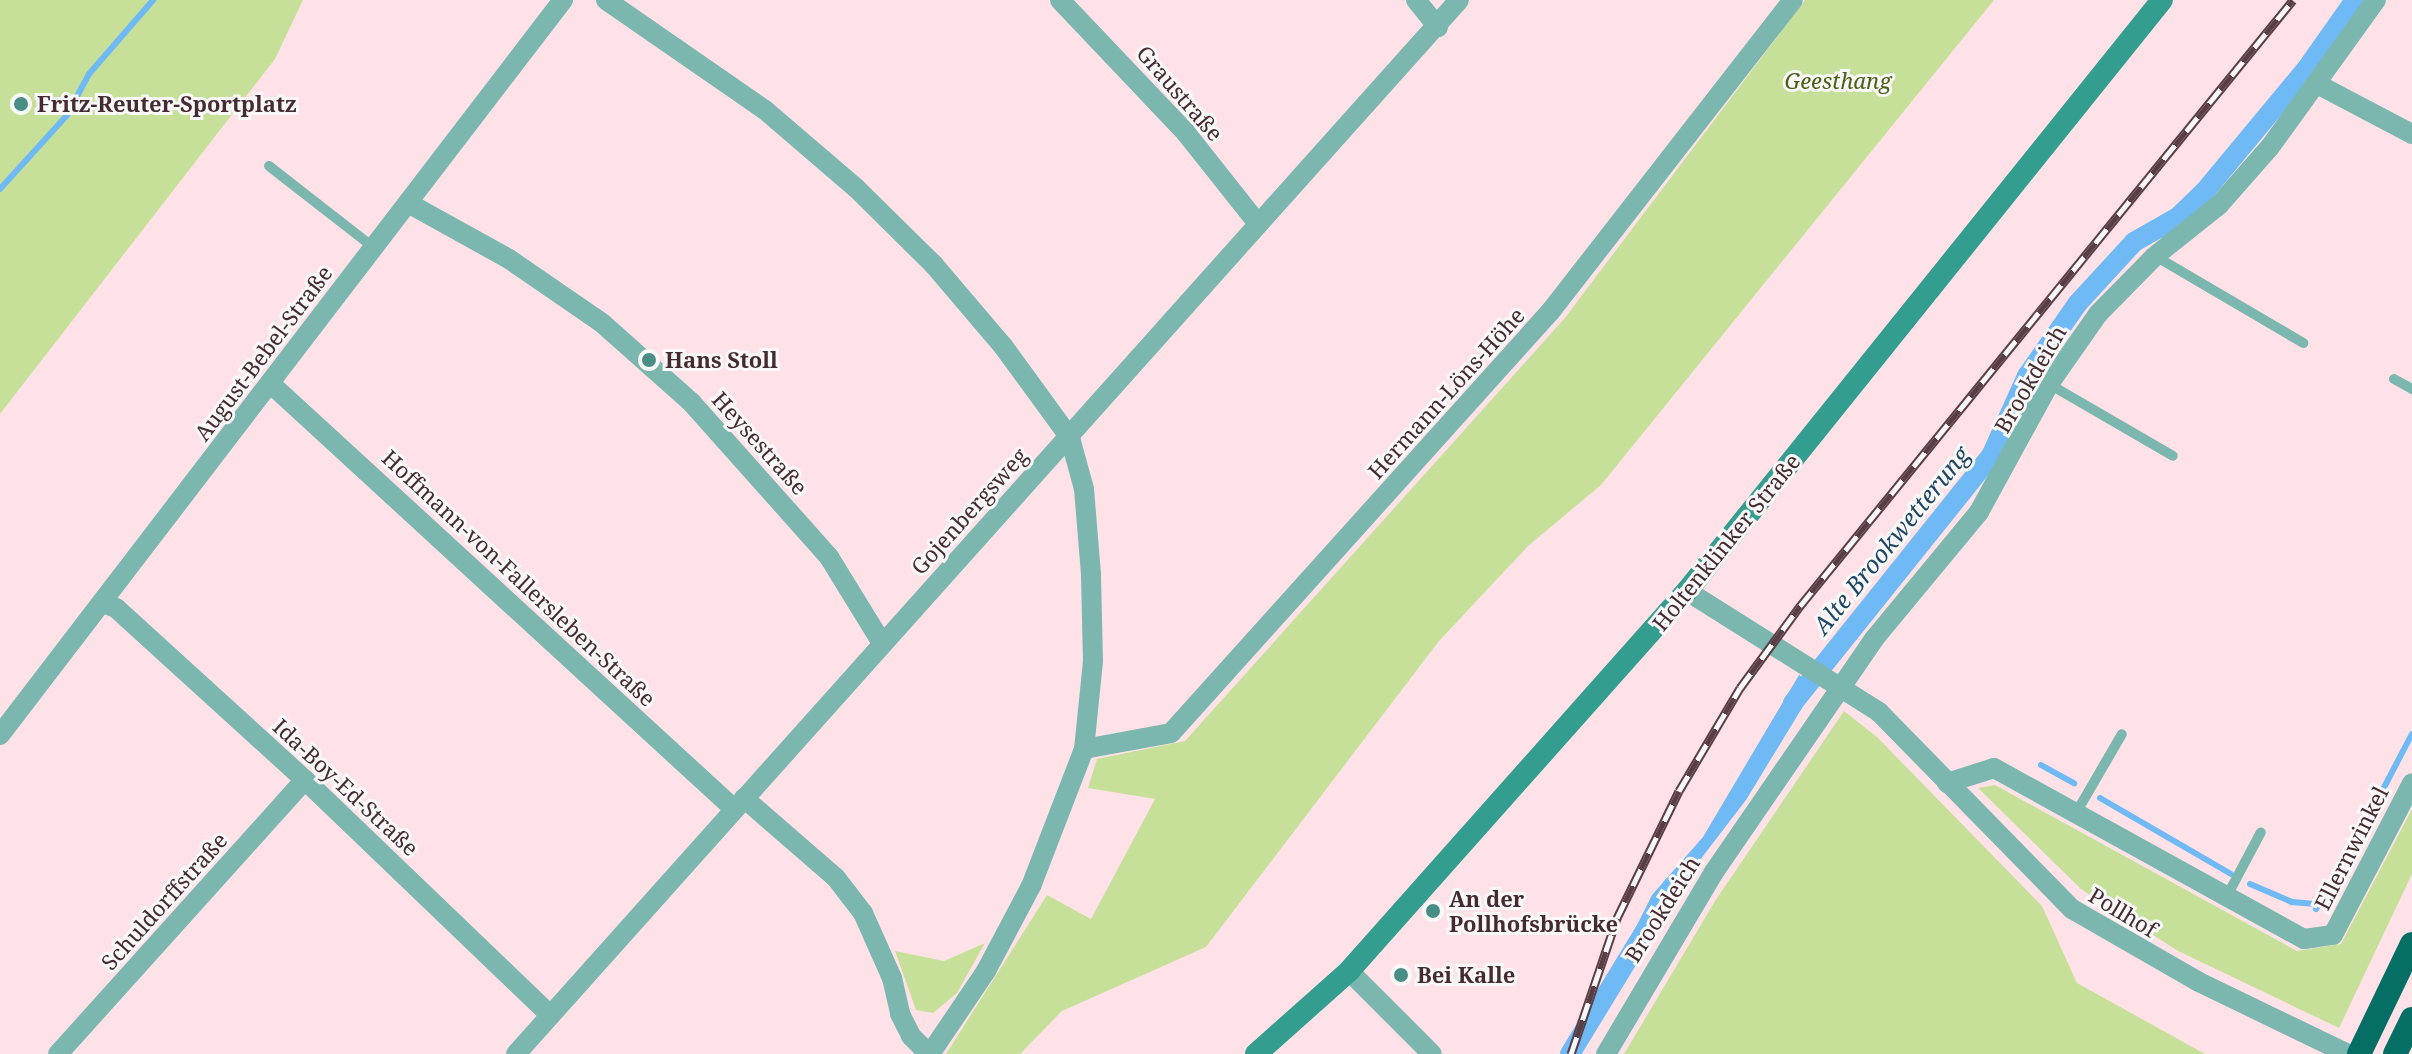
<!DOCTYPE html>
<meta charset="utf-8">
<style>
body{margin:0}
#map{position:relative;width:2412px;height:1054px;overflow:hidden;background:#ffe2e8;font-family:"Noto Serif",serif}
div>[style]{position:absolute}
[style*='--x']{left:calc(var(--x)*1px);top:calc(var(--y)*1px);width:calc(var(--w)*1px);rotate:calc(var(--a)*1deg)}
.green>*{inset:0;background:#c7e099}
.water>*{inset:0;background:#6fb9f4}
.stream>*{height:6px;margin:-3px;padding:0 3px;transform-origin:3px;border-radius:3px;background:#6fb9f4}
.canal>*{height:20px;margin:-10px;padding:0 10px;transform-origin:10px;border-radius:10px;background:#6fb9f4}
.service>*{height:10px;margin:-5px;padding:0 5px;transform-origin:5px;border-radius:5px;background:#7bb7ae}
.minor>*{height:20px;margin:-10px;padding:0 10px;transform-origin:10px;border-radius:10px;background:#7bb7ae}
.secondary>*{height:22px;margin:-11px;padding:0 11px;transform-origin:11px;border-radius:11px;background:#339d90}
.motorway>*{height:24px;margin:-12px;padding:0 12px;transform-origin:12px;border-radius:12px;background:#066f65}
.rail>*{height:9px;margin-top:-4.5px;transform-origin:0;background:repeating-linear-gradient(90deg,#f8f8f8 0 18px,#593f45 0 36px);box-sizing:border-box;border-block:2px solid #593f45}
.dots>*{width:22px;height:22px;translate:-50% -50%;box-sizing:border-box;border:4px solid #f8f8f8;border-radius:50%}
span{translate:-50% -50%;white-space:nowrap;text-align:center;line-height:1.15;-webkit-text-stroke:6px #f8f8f8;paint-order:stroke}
.park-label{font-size:22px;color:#4b6013;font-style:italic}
.street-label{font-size:22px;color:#452b31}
.poi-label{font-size:22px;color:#452b31;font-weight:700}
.left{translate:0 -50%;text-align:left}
.water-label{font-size:24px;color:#1e4664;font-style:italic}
</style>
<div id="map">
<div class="green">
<i style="clip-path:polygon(0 0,303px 0,275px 59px,0 414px)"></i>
<i style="clip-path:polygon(1805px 0,1994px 0,1601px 485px,1528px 546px,1439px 641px,1206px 947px,1062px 1011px,1020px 1054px,946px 1054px,1047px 895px,1091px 919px,1155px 799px,1088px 788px,1097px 759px,1185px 741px,1564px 319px)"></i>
<i style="clip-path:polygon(1844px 711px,1877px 737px,2042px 906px,2077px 983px,2205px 1054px,1624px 1054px,1715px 901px)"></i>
<i style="clip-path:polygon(1995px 785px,2297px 951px,2341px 944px,2412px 809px,2412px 874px,2339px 1028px,2178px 951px,2081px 889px,1978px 788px)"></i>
<i style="clip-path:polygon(985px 943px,957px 993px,933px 1013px,916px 1010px,895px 951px,944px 961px)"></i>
</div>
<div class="water">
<i style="clip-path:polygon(1799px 675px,1816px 685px,1746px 800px,1670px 899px,1635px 929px,1652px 895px,1703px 837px)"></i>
</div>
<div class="stream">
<i style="--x:0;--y:189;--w:100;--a:-47.8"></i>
<i style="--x:67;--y:115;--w:47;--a:-61.8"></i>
<i style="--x:89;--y:74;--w:98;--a:-49.1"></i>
<i style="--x:2041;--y:765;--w:38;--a:29"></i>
<i style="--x:2379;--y:797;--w:71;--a:-62.4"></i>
<i style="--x:2100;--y:798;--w:151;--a:30.1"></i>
<i style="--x:2250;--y:884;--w:46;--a:23.2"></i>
<i style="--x:2292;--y:902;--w:23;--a:5"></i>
<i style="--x:2316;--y:909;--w:110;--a:-59.9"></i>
</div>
<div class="canal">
<i style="--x:1793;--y:703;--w:317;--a:-51.3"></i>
<i style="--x:1991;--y:456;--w:88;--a:-65.8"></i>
<i style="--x:2027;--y:376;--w:89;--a:-55.1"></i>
<i style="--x:2078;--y:303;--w:83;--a:-47.4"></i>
<i style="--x:2134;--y:242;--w:51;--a:-29.6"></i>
<i style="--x:2178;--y:217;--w:37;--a:-44"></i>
<i style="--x:2205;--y:191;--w:160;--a:-50.3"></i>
<i style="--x:2307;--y:68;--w:83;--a:-54.8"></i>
<i style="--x:1570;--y:1054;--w:196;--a:-58.6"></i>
</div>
<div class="service">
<i style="--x:269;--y:166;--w:132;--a:37.9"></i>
<i style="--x:2155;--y:256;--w:172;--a:30.4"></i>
<i style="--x:2394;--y:379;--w:21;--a:29"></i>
<i style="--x:2049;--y:384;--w:143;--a:30.1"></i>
<i style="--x:2076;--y:813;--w:91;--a:-59.8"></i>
<i style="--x:2227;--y:896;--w:72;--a:-62"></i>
</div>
<div class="minor">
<i style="--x:606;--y:0;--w:193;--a:34.7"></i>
<i style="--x:765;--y:110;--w:120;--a:40.6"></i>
<i style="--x:856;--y:188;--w:110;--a:44.6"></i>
<i style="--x:934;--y:265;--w:106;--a:49.6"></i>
<i style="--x:1003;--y:346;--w:114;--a:53.9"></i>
<i style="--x:1070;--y:438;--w:53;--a:74.6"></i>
<i style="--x:1084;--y:489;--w:86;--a:85.3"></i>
<i style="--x:1091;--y:575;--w:86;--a:88.7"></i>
<i style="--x:1093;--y:661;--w:88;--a:95.8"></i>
<i style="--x:1084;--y:749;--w:147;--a:111.1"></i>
<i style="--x:1031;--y:886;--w:96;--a:117.9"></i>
<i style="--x:986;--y:971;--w:100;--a:124"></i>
<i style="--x:1060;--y:0;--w:183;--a:46.5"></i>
<i style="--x:1186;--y:133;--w:116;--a:51.6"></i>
<i style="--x:1416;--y:0;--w:35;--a:51"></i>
<i style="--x:2319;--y:85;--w:105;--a:27.8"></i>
<i style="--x:408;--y:203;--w:115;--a:29"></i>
<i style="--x:509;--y:259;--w:113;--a:34.5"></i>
<i style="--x:602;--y:323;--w:119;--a:41.6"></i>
<i style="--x:691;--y:402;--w:208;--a:48.3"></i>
<i style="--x:829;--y:557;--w:101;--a:58.4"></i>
<i style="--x:271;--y:384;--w:627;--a:42.54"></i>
<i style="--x:1687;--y:591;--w:227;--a:32.2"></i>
<i style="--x:1879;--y:712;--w:276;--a:45.6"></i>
<i style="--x:2072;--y:909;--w:146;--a:29.9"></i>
<i style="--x:2199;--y:982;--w:165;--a:25.8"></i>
<i style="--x:103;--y:603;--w:14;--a:21"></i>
<i style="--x:116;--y:608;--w:256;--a:42.3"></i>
<i style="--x:305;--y:780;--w:339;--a:43.8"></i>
<i style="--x:0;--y:735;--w:926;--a:-52.55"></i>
<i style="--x:1084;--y:749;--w:88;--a:-10.4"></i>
<i style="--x:1171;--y:733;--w:566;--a:-48.01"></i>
<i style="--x:1550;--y:312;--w:395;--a:-52.1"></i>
<i style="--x:1947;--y:783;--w:49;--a:-17.7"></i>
<i style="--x:1994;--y:768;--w:354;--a:28.9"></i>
<i style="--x:2304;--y:939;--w:29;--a:-8"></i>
<i style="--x:2333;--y:935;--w:171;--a:-62.5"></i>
<i style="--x:744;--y:798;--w:122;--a:41"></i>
<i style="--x:836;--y:878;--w:44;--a:52.4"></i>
<i style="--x:863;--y:913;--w:71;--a:66"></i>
<i style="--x:892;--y:978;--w:37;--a:77"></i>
<i style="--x:900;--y:1014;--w:25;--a:63"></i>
<i style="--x:911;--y:1036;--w:25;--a:45"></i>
<i style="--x:1349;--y:971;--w:117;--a:45"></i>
<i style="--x:58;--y:1054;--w:369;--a:-48"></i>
<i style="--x:516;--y:1054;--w:1414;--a:-48.18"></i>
<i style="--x:1606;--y:1054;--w:212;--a:-59.3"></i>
<i style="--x:1714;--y:872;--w:283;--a:-55.5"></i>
<i style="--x:1874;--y:639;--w:165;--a:-50.4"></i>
<i style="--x:1979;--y:512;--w:146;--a:-61.3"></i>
<i style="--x:2049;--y:384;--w:85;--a:-55"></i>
<i style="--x:2098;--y:314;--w:81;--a:-45.5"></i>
<i style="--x:2155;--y:256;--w:82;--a:-38.6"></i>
<i style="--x:2219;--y:205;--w:77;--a:-48.7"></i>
<i style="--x:2270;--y:147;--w:181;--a:-54.2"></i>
</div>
<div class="secondary">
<i style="--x:1256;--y:1054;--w:125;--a:-41.7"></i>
<i style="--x:1349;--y:971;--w:509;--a:-48.35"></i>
<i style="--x:1687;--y:591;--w:758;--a:-51.21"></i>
</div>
<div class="motorway">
<i style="--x:2359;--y:1054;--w:122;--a:-64.3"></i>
<i style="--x:2395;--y:1054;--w:39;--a:-64"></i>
</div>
<div class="rail">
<i style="--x:1571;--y:1054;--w:144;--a:-71.3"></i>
<i style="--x:1617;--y:918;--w:141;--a:-64"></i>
<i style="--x:1679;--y:791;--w:120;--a:-59.4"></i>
<i style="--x:1740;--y:688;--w:102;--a:-53.8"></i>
<i style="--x:1800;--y:606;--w:781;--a:-50.87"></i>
</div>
<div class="dots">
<i style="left:21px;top:104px;background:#498e85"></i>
<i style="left:649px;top:360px;background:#498e85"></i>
<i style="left:1433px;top:911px;background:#498e85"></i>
<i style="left:1401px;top:975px;background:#498e85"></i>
</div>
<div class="park-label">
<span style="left:1838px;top:81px">Geesthang</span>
</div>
<div class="street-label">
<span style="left:1180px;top:93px;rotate:49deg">Graustraße</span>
<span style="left:263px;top:353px;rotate:-53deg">August-Bebel-Straße</span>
<span style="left:2030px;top:379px;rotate:-60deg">Brookdeich</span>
<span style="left:1446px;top:393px;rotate:-48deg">Hermann-Löns-Höhe</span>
<span style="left:760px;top:443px;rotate:48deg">Heysestraße</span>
<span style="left:969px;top:511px;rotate:-48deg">Gojenbergsweg</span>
<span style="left:1726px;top:542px;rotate:-51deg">Holtenklinker Straße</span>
<span style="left:519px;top:578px;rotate:43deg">Hoffmann-von-Fallersleben-Straße</span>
<span style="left:346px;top:787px;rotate:43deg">Ida-Boy-Ed-Straße</span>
<span style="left:2351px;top:848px;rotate:-63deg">Ellernwinkel</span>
<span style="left:164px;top:901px;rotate:-48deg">Schuldorffstraße</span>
<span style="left:1662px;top:909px;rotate:-58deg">Brookdeich</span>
<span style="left:2123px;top:912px;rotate:31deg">Pollhof</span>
</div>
<div class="poi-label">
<span class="left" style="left:37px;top:104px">Fritz-Reuter-Sportplatz</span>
<span class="left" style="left:665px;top:360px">Hans Stoll</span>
<span class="left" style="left:1449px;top:911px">An der<br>Pollhofsbrücke</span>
<span class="left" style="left:1417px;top:975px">Bei Kalle</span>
</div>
<div class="water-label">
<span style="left:1891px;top:540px;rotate:-51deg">Alte Brookwetterung</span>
</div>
</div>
